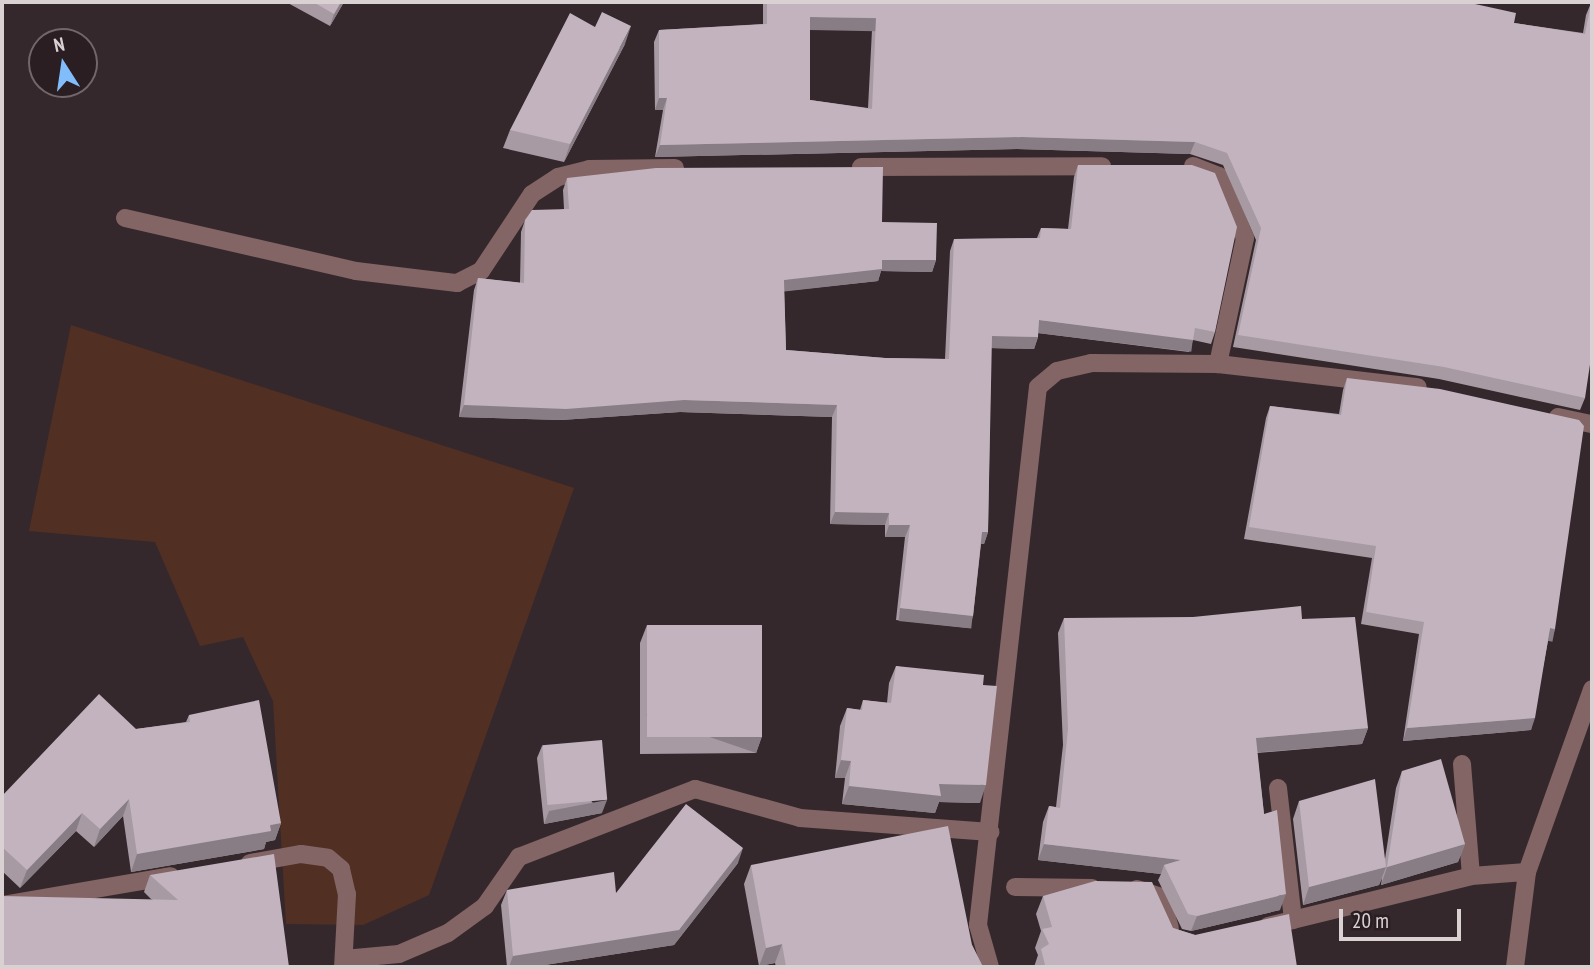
<!DOCTYPE html>
<style>
body{margin:0}
#map{position:relative;width:1594px;height:969px;overflow:hidden;background:#35282c;font-family:"PT Sans Narrow",sans-serif}
div>[style]{position:absolute}
[style*='--x']{left:calc(var(--x)*1px);top:calc(var(--y)*1px);width:calc(var(--w)*1px);rotate:calc(var(--a)*1deg)}
.green>*{inset:0;background:#522f23}
.minor>*{height:18px;margin:-9px;padding:0 9px;transform-origin:9px;border-radius:9px;background:#836565}
.wall>*{inset:0;background:#a79aa3}
.shaded-wall>*{inset:0;background:#887d85;transform-origin:0 0}
.building>*{inset:0;background:#c2b3be;transform-origin:0 0}
span{translate:-50% -50%;white-space:nowrap;text-align:center;line-height:1.15;-webkit-text-stroke:7px #2b1e22;paint-order:stroke}
.frame{position:absolute;inset:0;border:4px solid #dad1d3;pointer-events:none}
.north{position:absolute;left:28px;top:28px;width:70px;height:70px;box-sizing:border-box;background:#2b1e22;border:2px solid #716669;border-radius:50%;rotate:348deg;font-size:19px;font-weight:700;line-height:28px;text-align:center;color:#dad1d3}
.north::after{content:'';display:block;margin:auto;width:24px;height:32px;background:#80bdfa;clip-path:polygon(50% 0,100% 100%,50% 72%,0 100%)}
.scale{position:absolute;left:1339px;top:909px;width:122px;height:32px;box-sizing:border-box;border:4px solid #dad1d3;border-top:0;padding-left:9px;font-size:21px;line-height:24px;white-space:nowrap;color:#dad1d3;-webkit-text-stroke:5px #2b1e22;paint-order:stroke}
</style>
<div id="map">
<div class="green">
<i style="clip-path:polygon(71px 325px,574px 488px,429px 895px,363px 925px,286px 924px,273px 701px,243px 637px,200px 646px,155px 542px,29px 531px)"></i>
</div>
<div class="minor">
<i style="--x:1193;--y:166;--w:28;--a:21"></i>
<i style="--x:1219;--y:176;--w:67;--a:67.2"></i>
<i style="--x:1245;--y:238;--w:129;--a:102.1"></i>
<i style="--x:861;--y:167;--w:241;--a:-0.2"></i>
<i style="--x:125;--y:218;--w:237;--a:12.9"></i>
<i style="--x:356;--y:271;--w:102;--a:6.8"></i>
<i style="--x:457;--y:283;--w:27;--a:-27"></i>
<i style="--x:481;--y:271;--w:92;--a:-56.5"></i>
<i style="--x:532;--y:194;--w:31;--a:-33"></i>
<i style="--x:558;--y:177;--w:32;--a:-14"></i>
<i style="--x:589;--y:169;--w:86;--a:-0.7"></i>
<i style="--x:1558;--y:417;--w:35;--a:12"></i>
<i style="--x:1462;--y:764;--w:112;--a:85.4"></i>
<i style="--x:1278;--y:788;--w:133;--a:83.5"></i>
<i style="--x:250;--y:863;--w:52;--a:-10"></i>
<i style="--x:301;--y:854;--w:27;--a:8"></i>
<i style="--x:328;--y:858;--w:17;--a:40"></i>
<i style="--x:341;--y:869;--w:26;--a:77"></i>
<i style="--x:347;--y:894;--w:73;--a:93.1"></i>
<i style="--x:1015;--y:887;--w:77;--a:0.7"></i>
<i style="--x:1137;--y:889;--w:25;--a:18"></i>
<i style="--x:1161;--y:897;--w:32;--a:74"></i>
<i style="--x:2;--y:905;--w:171;--a:-9.7"></i>
<i style="--x:1268;--y:926;--w:209;--a:-13.8"></i>
<i style="--x:1471;--y:876;--w:56;--a:-4.1"></i>
<i style="--x:344;--y:959;--w:55;--a:-5.2"></i>
<i style="--x:399;--y:954;--w:53;--a:-23.2"></i>
<i style="--x:448;--y:933;--w:46;--a:-36.1"></i>
<i style="--x:485;--y:906;--w:60;--a:-55.2"></i>
<i style="--x:519;--y:857;--w:189;--a:-21.1"></i>
<i style="--x:695;--y:789;--w:109;--a:15.4"></i>
<i style="--x:800;--y:818;--w:191;--a:4.2"></i>
<i style="--x:990;--y:967;--w:44;--a:-105.9"></i>
<i style="--x:978;--y:925;--w:541;--a:-83.64"></i>
<i style="--x:1038;--y:387;--w:25;--a:-40"></i>
<i style="--x:1057;--y:371;--w:35;--a:-13"></i>
<i style="--x:1091;--y:363;--w:127;--a:0.5"></i>
<i style="--x:1218;--y:364;--w:201;--a:6.6"></i>
<i style="--x:1515;--y:967;--w:96;--a:-82.8"></i>
<i style="--x:1527;--y:872;--w:194;--a:-70.4"></i>
</div>
<div class="wall">
<i style="clip-path:polygon(286px 2px,344px 2px,330px 26px)"></i>
<i style="clip-path:polygon(evenodd,763px 2px,1466px 2px,1514px 23px,1583px 33px,1586px 15px,1591px 3px,1585px 398px,1580px 410px,1439px 379px,1233px 347px,1256px 240px,1223px 165px,1190px 154px,1017px 149px,655px 157px,663px 110px,655px 110px,654px 42px,659px 30px,763px 24px,763px 2px,810px 29px,872px 30px,868px 108px,810px 100px,810px 29px)"></i>
<i style="clip-path:polygon(625px 44px,564px 162px,503px 148px,510px 130px)"></i>
<i style="clip-path:polygon(1078px 165px,1215px 332px,1211px 344px,1193px 340px,1189px 352px,1038px 333px,1038px 337px,1034px 349px,991px 348px,988px 532px,984px 544px,981px 544px,973px 616px,969px 628px,896px 620px,905px 537px,885px 537px,885px 525px,830px 524px,832px 417px,680px 412px,561px 420px,459px 417px,474px 290px,478px 278px,520px 283px,521px 232px,525px 220px,564px 209px,563px 190px,567px 178px,882px 222px,936px 260px,932px 272px,881px 271px,878px 281px,784px 291px,786px 350px,885px 358px,945px 359px,950px 251px,954px 239px,1037px 238px,1041px 228px,1068px 229px,1074px 177px)"></i>
<i style="clip-path:polygon(1347px 378px,1555px 629px,1551px 641px,1548px 641px,1531px 730px,1403px 741px,1419px 634px,1361px 624px,1372px 558px,1244px 539px,1266px 418px,1270px 406px,1339px 414px,1343px 390px)"></i>
<i style="clip-path:polygon(1064px 618px,1302px 619px,1368px 728px,1362px 744px,1257px 753px,1264px 814px,1280px 910px,1191px 931px,1182px 929px,1158px 880px,1161px 874px,1038px 860px,1043px 822px,1049px 806px,1056px 807px,1063px 745px,1058px 633px)"></i>
<i style="clip-path:polygon(647px 625px,762px 736px,756px 753px,640px 754px,640px 643px)"></i>
<i style="clip-path:polygon(896px 666px,983px 685px,980px 803px,939px 802px,935px 813px,842px 804px,845px 778px,835px 778px,840px 726px,847px 708px,860px 710px,863px 700px,887px 703px,889px 683px)"></i>
<i style="clip-path:polygon(189px 715px,281px 823px,275px 840px,266px 842px,264px 849px,131px 872px,123px 816px,94px 847px,76px 831px,20px 888px,2px 871px,2px 796px,136px 729px,186px 722px)"></i>
<i style="clip-path:polygon(542px 746px,602px 813px,544px 824px,537px 758px)"></i>
<i style="clip-path:polygon(1402px 771px,1465px 844px,1458px 862px,1381px 885px,1382px 878px,1379px 885px,1303px 905px,1293px 819px,1299px 801px,1385px 859px,1396px 788px)"></i>
<i style="clip-path:polygon(738px 863px,674px 945px,532px 967px,507px 967px,501px 905px,507px 890px,616px 893px)"></i>
<i style="clip-path:polygon(751px 865px,972px 945px,983px 967px,776px 967px,775px 963px,759px 966px,744px 884px)"></i>
<i style="clip-path:polygon(150px 875px,289px 967px,151px 899px,144px 892px)"></i>
<i style="clip-path:polygon(1043px 896px,1173px 928px,1297px 967px,1034px 967px,1038px 955px,1035px 948px,1041px 931px,1036px 914px)"></i>
</div>
<div class="shaded-wall">
<i style="clip-path:polygon(341px 2px,344px 2px,330px 26px,334px 14px)"></i>
<i style="left:810px;top:17px;width:66px;height:13px;rotate:1deg"></i>
<i style="clip-path:polygon(631px 26px,625px 44px,564px 162px,570px 144px)"></i>
<i style="clip-path:polygon(659px 98px,667px 98px,663px 110px,655px 110px)"></i>
<i style="clip-path:polygon(1022px 137px,1195px 142px,1190px 154px,1017px 149px,655px 157px,660px 145px)"></i>
<i style="clip-path:polygon(882px 260px,936px 260px,932px 272px,881px 271px,878px 281px,780px 292px,784px 280px)"></i>
<i style="left:1039px;top:320px;width:155px;height:13px;rotate:7deg"></i>
<i style="clip-path:polygon(992px 336px,1038px 337px,1034px 349px,987px 348px)"></i>
<i style="clip-path:polygon(684px 400px,837px 405px,832px 417px,680px 412px,561px 420px,459px 417px,464px 405px)"></i>
<i style="clip-path:polygon(835px 512px,889px 513px,885px 525px,830px 524px)"></i>
<i style="clip-path:polygon(889px 525px,910px 525px,905px 537px,885px 537px)"></i>
<i style="clip-path:polygon(982px 532px,988px 532px,984px 544px,977px 544px)"></i>
<i style="left:900px;top:608px;width:73px;height:13px;rotate:6deg"></i>
<i style="left:1550px;top:628px;width:5px;height:13px;rotate:11deg"></i>
<i style="clip-path:polygon(1535px 718px,1531px 730px,1403px 741px,1407px 728px)"></i>
<i style="clip-path:polygon(1368px 728px,1362px 744px,1250px 753px,1256px 738px)"></i>
<i style="left:762px;top:736px;width:18px;height:116px;rotate:109deg"></i>
<i style="clip-path:polygon(841px 760px,851px 761px,845px 778px,835px 778px)"></i>
<i style="clip-path:polygon(939px 784px,986px 785px,980px 803px,939px 802px,935px 813px,842px 804px,849px 786px)"></i>
<i style="clip-path:polygon(129px 799px,123px 816px,94px 847px,100px 829px)"></i>
<i style="clip-path:polygon(607px 800px,602px 813px,544px 824px,549px 811px)"></i>
<i style="clip-path:polygon(82px 813px,76px 831px,20px 888px,27px 870px)"></i>
<i style="clip-path:polygon(281px 823px,275px 840px,266px 842px,264px 849px,131px 872px,137px 854px)"></i>
<i style="clip-path:polygon(1044px 844px,1181px 860px,1164px 865px,1161px 874px,1038px 860px)"></i>
<i style="clip-path:polygon(1465px 844px,1458px 862px,1381px 885px,1387px 867px)"></i>
<i style="clip-path:polygon(743px 848px,738px 863px,674px 945px,532px 967px,509px 967px,513px 956px)"></i>
<i style="clip-path:polygon(1386px 867px,1379px 885px,1303px 905px,1309px 887px)"></i>
<i style="clip-path:polygon(1286px 894px,1280px 910px,1191px 931px,1197px 916px)"></i>
<i style="clip-path:polygon(782px 944px,775px 963px,759px 966px,766px 948px)"></i>
</div>
<div class="building">
<i style="clip-path:polygon(313px 2px,341px 2px,334px 14px)"></i>
<i style="clip-path:polygon(evenodd,767px 2px,1466px 2px,1516px 13px,1514px 23px,1585px 34px,1591px 3px,1592px 3px,1592px 351px,1585px 398px,1444px 367px,1238px 335px,1261px 228px,1227px 153px,1195px 142px,1022px 137px,660px 145px,667px 98px,659px 98px,659px 30px,767px 24px,767px 2px,810px 17px,876px 18px,872px 109px,810px 100px,810px 17px)"></i>
<i style="clip-path:polygon(602px 12px,631px 26px,570px 144px,510px 130px,570px 13px,595px 27px)"></i>
<i style="clip-path:polygon(1078px 165px,1192px 165px,1215px 173px,1237px 227px,1215px 332px,1195px 328px,1193px 340px,1039px 320px,1038px 337px,992px 336px,988px 532px,982px 532px,973px 616px,900px 608px,910px 525px,889px 525px,889px 513px,835px 512px,837px 405px,684px 400px,566px 409px,464px 405px,478px 278px,524px 283px,525px 220px,532px 210px,569px 209px,567px 178px,656px 168px,883px 167px,882px 222px,937px 223px,936px 260px,882px 260px,882px 269px,784px 280px,786px 350px,885px 358px,949px 359px,954px 239px,1040px 238px,1041px 228px,1071px 229px)"></i>
<i style="clip-path:polygon(1347px 378px,1440px 389px,1579px 420px,1584px 426px,1555px 629px,1550px 628px,1535px 718px,1407px 728px,1424px 622px,1366px 612px,1376px 546px,1249px 527px,1270px 406px,1341px 415px)"></i>
<i style="clip-path:polygon(1301px 606px,1302px 619px,1355px 617px,1368px 728px,1256px 738px,1264px 814px,1277px 810px,1286px 894px,1197px 916px,1188px 914px,1164px 865px,1181px 860px,1044px 844px,1049px 806px,1060px 808px,1068px 729px,1064px 618px,1193px 617px)"></i>
<i style="left:647px;top:625px;width:115px;height:112px"></i>
<i style="clip-path:polygon(896px 666px,984px 675px,983px 685px,997px 686px,986px 785px,939px 784px,941px 796px,849px 786px,851px 761px,841px 760px,847px 708px,862px 710px,863px 700px,891px 703px)"></i>
<i style="clip-path:polygon(99px 694px,136px 729px,190px 722px,189px 715px,259px 700px,281px 823px,270px 825px,271px 831px,137px 854px,129px 799px,100px 829px,82px 813px,27px 870px,2px 847px,2px 796px)"></i>
<i style="left:602px;top:740px;width:60px;height:60px;rotate:85deg"></i>
<i style="clip-path:polygon(1441px 759px,1465px 844px,1387px 867px,1402px 771px)"></i>
<i style="clip-path:polygon(1375px 779px,1386px 867px,1309px 887px,1299px 801px)"></i>
<i style="clip-path:polygon(686px 804px,743px 848px,679px 930px,513px 956px,507px 890px,614px 872px,616px 893px)"></i>
<i style="clip-path:polygon(948px 826px,972px 945px,983px 967px,786px 967px,782px 944px,766px 948px,751px 865px)"></i>
<i style="clip-path:polygon(274px 854px,289px 967px,2px 967px,2px 896px,178px 900px,150px 875px)"></i>
<i style="clip-path:polygon(1095px 881px,1152px 882px,1173px 928px,1195px 935px,1289px 914px,1297px 967px,1041px 967px,1045px 965px,1041px 949px,1049px 944px,1042px 929px,1052px 927px,1043px 896px)"></i>
</div>
<div class="frame"></div>
<div class="north">N</div>
<div class="scale">20 m</div>
</div>
